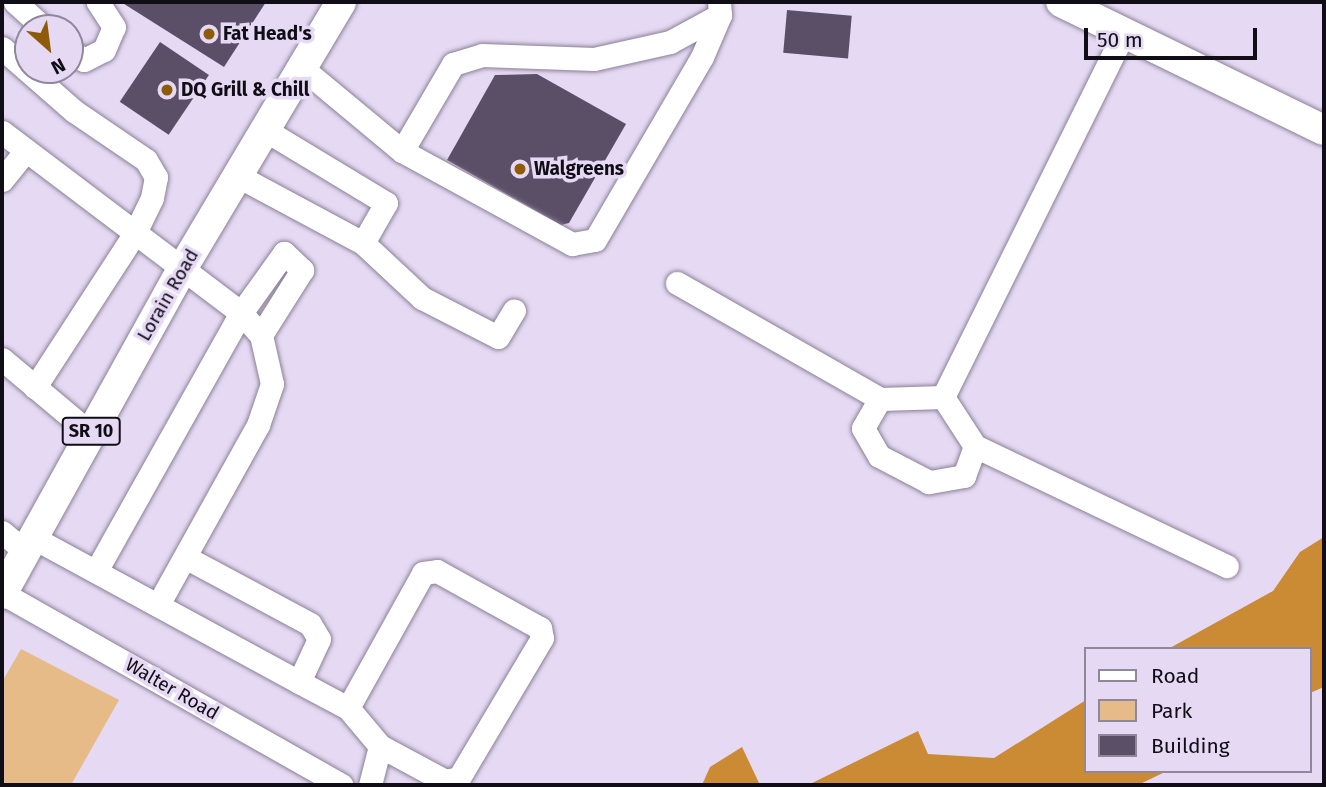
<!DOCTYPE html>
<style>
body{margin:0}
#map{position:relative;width:1326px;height:787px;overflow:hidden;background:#e5d9f3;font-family:"Fira Sans",sans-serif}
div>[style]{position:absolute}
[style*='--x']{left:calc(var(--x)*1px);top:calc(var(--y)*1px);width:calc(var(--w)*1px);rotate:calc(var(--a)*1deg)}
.green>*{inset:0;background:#e6bb88}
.forest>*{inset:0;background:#cb8b34}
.building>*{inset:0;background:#5a4f66;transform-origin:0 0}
.roads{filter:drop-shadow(0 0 2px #8c8098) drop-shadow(0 0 2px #8c8098)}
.minor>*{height:23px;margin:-11.5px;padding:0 11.5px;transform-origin:11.5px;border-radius:11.5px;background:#fff}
.major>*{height:30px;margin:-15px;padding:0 15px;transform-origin:15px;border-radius:15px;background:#fff}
.dots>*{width:19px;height:19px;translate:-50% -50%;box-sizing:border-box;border:4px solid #e5d9f3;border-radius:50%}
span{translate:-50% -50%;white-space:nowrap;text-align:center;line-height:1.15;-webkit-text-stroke:7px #e5d9f3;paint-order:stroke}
.shield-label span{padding:2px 5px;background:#e5d9f3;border:2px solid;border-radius:5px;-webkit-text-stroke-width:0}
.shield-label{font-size:18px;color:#110d16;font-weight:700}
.poi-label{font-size:19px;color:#110d16;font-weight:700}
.left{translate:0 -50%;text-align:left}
.street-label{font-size:19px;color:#110d16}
.frame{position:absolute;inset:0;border:4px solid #110d16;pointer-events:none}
.legend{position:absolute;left:1084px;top:647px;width:228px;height:126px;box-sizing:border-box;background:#e5d9f3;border:2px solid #90879b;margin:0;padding:9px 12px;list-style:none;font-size:21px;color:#110d16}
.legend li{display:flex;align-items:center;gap:14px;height:35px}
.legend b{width:35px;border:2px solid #90879b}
.north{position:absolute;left:14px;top:14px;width:70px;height:70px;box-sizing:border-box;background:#e5d9f3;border:2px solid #90879b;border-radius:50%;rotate:152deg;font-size:19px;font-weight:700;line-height:28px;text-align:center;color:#110d16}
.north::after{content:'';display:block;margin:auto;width:24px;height:32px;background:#8e5b0a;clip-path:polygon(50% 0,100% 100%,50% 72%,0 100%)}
.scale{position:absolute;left:1084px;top:28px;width:173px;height:32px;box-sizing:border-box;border:4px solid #110d16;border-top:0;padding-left:9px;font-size:21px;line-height:24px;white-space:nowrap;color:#110d16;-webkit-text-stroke:5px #e5d9f3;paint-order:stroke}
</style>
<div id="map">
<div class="green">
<i style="clip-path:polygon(21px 649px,119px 700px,71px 785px,2px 785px,2px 682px)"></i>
</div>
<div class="forest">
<i style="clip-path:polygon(1324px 537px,1324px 687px,1310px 693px,1310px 649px,1168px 649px,1273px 591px,1300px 552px)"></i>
<i style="clip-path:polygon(1086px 700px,1086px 771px,1167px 771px,1138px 785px,808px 785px,918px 731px,928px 754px,994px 758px)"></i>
<i style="clip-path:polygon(742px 747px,760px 785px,702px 785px,710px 767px)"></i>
</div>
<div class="building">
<i style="clip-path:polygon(121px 2px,266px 2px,224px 67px)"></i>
<i style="left:787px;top:10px;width:65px;height:43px;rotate:5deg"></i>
<i style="left:160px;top:42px;width:59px;height:72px;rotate:34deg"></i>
<i style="clip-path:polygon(537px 74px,626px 124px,569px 223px,561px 225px,447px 160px,495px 75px)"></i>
</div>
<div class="roads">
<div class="minor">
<i style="--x:15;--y:2;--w:39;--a:42"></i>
<i style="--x:2;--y:48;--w:96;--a:41.2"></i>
<i style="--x:74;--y:111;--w:87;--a:34.2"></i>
<i style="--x:146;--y:160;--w:20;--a:60"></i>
<i style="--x:156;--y:177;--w:21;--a:101"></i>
<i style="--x:152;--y:198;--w:39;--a:116"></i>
<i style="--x:135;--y:233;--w:184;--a:123"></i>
<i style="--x:70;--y:50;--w:17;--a:36"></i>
<i style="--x:84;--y:60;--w:22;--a:-27"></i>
<i style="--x:104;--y:50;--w:25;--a:-67"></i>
<i style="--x:114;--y:27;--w:30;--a:-123"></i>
<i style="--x:302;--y:68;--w:130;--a:39.7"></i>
<i style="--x:402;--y:151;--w:194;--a:28.7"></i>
<i style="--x:572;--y:244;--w:23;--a:-10"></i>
<i style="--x:595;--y:240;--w:212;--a:-59.7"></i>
<i style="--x:702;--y:57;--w:46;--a:-66.8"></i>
<i style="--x:720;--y:15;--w:13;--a:-94"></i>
<i style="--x:2;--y:132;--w:300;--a:37.1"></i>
<i style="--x:241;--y:313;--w:30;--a:48"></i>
<i style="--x:261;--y:335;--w:50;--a:77.3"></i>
<i style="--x:272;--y:384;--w:43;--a:108.9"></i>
<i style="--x:258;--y:425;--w:206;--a:119.1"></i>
<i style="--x:402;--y:151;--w:101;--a:-59.6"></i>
<i style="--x:453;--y:64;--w:30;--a:-17"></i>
<i style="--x:482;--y:55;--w:112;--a:2"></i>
<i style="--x:594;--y:59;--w:78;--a:-12.6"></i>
<i style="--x:670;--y:42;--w:57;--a:-28.4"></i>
<i style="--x:238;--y:176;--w:142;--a:28.2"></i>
<i style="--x:363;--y:243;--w:46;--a:-60.1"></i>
<i style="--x:386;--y:203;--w:141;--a:-148.9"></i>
<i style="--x:2;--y:180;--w:38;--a:-51"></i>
<i style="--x:363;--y:243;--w:81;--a:43"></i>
<i style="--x:422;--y:298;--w:85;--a:27.2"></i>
<i style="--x:498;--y:337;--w:31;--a:-59"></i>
<i style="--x:677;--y:283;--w:234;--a:29.7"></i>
<i style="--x:2;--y:359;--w:115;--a:40.1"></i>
<i style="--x:943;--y:397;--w:59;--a:56.9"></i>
<i style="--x:975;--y:446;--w:32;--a:110"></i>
<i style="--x:964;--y:476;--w:36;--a:170"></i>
<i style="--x:929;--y:482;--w:56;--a:-152.5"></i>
<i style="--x:879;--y:456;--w:32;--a:-120"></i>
<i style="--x:863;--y:428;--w:34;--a:-60"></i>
<i style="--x:880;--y:399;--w:63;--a:-1.8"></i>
<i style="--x:943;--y:397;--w:407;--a:-63.6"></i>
<i style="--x:975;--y:446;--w:279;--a:25.5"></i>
<i style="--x:2;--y:532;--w:30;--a:40"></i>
<i style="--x:32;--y:537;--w:304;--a:28.5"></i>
<i style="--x:299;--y:682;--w:47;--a:-65.1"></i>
<i style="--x:319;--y:639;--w:17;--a:-121"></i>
<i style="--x:310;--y:624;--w:140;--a:-151.8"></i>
<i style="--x:96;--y:571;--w:296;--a:-60.7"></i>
<i style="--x:241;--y:313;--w:74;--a:-54.4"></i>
<i style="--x:284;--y:253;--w:25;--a:43"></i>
<i style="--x:302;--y:270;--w:77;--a:122.2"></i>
<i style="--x:2;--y:593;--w:390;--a:29.5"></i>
<i style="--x:299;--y:682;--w:55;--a:28"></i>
<i style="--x:348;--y:708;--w:50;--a:49.9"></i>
<i style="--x:380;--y:746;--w:40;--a:104.4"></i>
<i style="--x:348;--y:708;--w:154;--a:-60.9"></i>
<i style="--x:423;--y:573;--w:14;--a:-8"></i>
<i style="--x:437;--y:571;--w:118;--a:29"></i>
<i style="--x:540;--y:628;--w:10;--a:79"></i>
<i style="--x:542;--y:638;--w:163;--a:120.7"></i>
<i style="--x:459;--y:778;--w:14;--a:168"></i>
<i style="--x:445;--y:781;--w:74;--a:-151.7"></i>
</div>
<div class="major">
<i style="--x:1061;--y:2;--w:292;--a:26"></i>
<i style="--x:2;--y:594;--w:372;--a:-61"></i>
<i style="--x:182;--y:269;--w:311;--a:-59.2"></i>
</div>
</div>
<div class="dots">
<i style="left:209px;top:34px;background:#8e5b0a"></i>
<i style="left:167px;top:90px;background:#8e5b0a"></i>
<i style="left:520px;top:169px;background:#8e5b0a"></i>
</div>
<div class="shield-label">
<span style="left:91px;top:431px">SR 10</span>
</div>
<div class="poi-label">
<span class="left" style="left:223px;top:34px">Fat Head's</span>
<span class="left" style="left:181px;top:90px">DQ Grill &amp; Chill</span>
<span class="left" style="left:534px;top:169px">Walgreens</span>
</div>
<div class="street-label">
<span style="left:168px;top:295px;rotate:-60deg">Lorain Road</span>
<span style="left:172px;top:689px;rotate:30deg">Walter Road</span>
</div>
<div class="frame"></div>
<ul class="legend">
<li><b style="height:9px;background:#fff"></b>Road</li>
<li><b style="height:19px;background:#e6bb88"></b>Park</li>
<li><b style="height:19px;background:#5a4f66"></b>Building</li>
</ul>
<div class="north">N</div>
<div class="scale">50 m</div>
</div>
